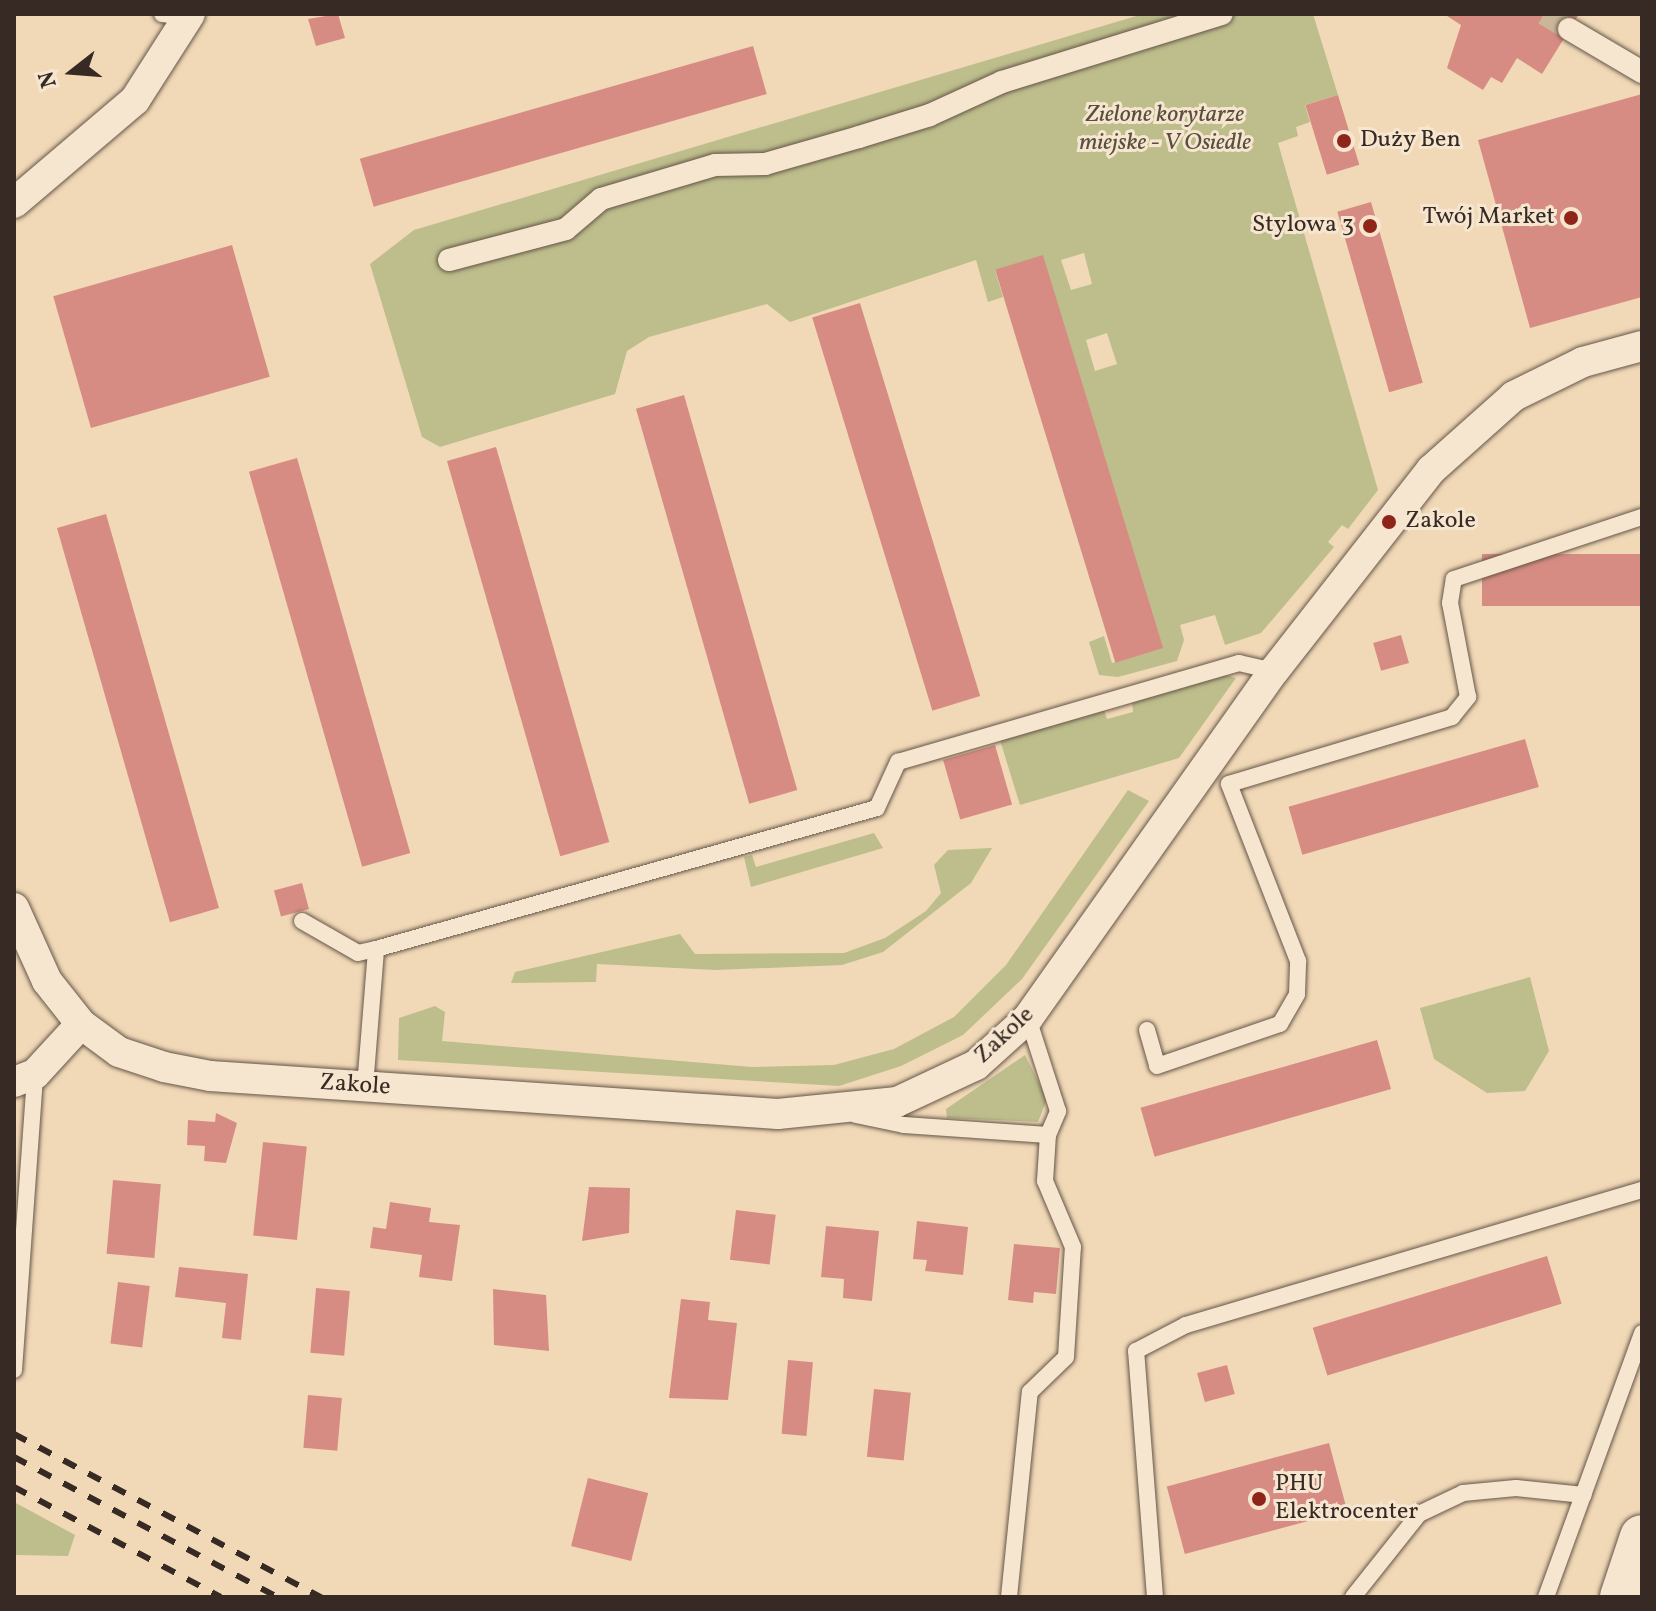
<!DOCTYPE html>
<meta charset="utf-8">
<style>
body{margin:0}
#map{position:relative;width:1656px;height:1611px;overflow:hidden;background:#f1d9b7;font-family:Vollkorn,serif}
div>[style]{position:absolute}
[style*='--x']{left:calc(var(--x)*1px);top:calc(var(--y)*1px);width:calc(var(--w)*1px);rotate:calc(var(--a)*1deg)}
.green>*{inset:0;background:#bdbe8c}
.building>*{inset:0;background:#d78c83;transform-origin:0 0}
.pedestrian-tunnel>*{height:22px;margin-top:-11px;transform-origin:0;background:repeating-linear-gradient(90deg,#ccb69a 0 22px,transparent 0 33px)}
.roads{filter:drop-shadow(0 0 2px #665649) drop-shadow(0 0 2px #665649)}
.service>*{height:16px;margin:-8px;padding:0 8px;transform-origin:8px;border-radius:8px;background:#f6e6d0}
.pedestrian>*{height:22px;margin:-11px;padding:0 11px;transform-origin:11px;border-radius:11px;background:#f6e6d0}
.minor>*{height:30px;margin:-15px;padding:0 15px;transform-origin:15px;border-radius:15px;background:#f6e6d0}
.secondary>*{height:44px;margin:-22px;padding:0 22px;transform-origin:22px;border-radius:22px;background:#f6e6d0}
.rail>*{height:6px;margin-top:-3px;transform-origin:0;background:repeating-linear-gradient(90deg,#372a24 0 14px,transparent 0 28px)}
.dots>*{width:22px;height:22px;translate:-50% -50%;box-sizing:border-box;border:4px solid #f6e6d0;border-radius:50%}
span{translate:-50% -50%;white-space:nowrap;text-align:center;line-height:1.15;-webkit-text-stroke:6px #f6e6d0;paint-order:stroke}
.park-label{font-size:24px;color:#584f3e;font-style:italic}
.poi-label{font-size:24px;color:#372a24}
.left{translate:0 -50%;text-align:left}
.right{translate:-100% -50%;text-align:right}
.street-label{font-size:24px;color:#372a24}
.frame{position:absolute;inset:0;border:16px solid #372a24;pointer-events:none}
.north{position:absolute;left:32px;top:32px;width:80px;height:80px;-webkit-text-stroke:6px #f6e6d0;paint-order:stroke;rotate:253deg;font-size:22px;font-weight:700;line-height:32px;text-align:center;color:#372a24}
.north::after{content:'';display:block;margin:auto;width:28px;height:36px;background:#372a24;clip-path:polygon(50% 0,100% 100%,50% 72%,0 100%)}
</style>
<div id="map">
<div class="green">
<i style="clip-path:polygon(evenodd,1143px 14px,1313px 14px,1338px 95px,1305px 105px,1310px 122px,1296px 127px,1298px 136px,1278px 143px,1378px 490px,1348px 529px,1342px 525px,1328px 542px,1334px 547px,1261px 633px,1225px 645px,1215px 615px,1180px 625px,1184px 640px,1177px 661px,1118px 677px,1099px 675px,1089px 642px,1104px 636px,1112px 663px,1159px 649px,1043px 256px,995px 270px,1003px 297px,988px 302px,976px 260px,790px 322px,767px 304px,649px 337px,627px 351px,615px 394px,440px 447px,422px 437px,370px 264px,414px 230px,1143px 14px,1084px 253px,1092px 284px,1071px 290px,1061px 260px,1084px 253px,1143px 14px,1107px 333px,1117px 364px,1095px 371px,1086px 340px,1107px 333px)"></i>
<i style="clip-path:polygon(1225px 675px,1236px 678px,1179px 758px,1020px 805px,1000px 740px,1104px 710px,1107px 719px,1133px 712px,1132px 702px)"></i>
<i style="clip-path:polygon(1128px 790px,1149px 801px,1022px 979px,963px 1035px,901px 1066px,839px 1086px,398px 1060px,399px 1018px,435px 1006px,445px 1012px,442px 1041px,752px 1067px,834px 1065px,894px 1049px,954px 1017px,1006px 965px)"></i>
<i style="clip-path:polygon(874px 833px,883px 848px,751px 887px,744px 857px,752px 855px,756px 867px)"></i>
<i style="clip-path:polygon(992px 848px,971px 883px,883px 952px,842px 965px,715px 970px,597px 964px,596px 982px,511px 983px,515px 972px,680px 934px,695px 954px,844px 953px,885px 938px,926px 911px,941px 893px,934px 865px,948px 850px)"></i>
<i style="clip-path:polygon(1530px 977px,1549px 1051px,1525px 1091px,1487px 1093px,1434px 1059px,1420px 1008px)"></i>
<i style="clip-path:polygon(1025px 1055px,1047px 1099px,1038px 1122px,947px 1118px,946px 1109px)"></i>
<i style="clip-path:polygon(14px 1502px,75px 1535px,68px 1556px,16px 1555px)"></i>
</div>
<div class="building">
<i style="clip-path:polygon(338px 14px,345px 38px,316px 46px,308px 19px)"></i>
<i style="clip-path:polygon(1444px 14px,1579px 14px,1542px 74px,1517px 58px,1502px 83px,1491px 77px,1483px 90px,1447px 68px,1461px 25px)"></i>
<i style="left:753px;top:46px;width:50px;height:409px;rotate:74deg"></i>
<i style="clip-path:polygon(1642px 94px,1642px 297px,1530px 328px,1478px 140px)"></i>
<i style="left:1338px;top:95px;width:73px;height:34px;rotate:73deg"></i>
<i style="left:1371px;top:202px;width:188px;height:35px;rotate:74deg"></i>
<i style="left:232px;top:245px;width:137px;height:186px;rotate:74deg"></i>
<i style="left:1043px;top:255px;width:411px;height:50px;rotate:73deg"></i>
<i style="left:860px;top:303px;width:411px;height:50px;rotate:73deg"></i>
<i style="left:684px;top:395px;width:411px;height:50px;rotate:74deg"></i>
<i style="left:496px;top:447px;width:411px;height:51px;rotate:74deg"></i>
<i style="left:297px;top:458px;width:411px;height:50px;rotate:74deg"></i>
<i style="left:106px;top:514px;width:410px;height:51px;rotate:74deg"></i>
<i style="left:1642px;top:554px;width:52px;height:160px;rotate:90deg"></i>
<i style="left:1401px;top:635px;width:29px;height:29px;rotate:74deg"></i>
<i style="left:1525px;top:739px;width:50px;height:246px;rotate:74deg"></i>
<i style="left:995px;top:745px;width:62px;height:54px;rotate:74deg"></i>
<i style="left:302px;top:883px;width:27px;height:29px;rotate:75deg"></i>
<i style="left:1377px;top:1040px;width:51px;height:246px;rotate:74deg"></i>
<i style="clip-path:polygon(216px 1113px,237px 1123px,226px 1163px,204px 1161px,205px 1146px,187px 1145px,188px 1120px,215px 1122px)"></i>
<i style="left:263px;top:1142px;width:44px;height:94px;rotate:6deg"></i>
<i style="left:113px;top:1180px;width:48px;height:74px;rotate:5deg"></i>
<i style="clip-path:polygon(589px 1187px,630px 1188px,629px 1233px,582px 1241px)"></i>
<i style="clip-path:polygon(390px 1202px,431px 1208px,429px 1222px,460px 1225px,452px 1281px,419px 1277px,422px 1255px,370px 1248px,373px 1227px,386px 1229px)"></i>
<i style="left:736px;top:1210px;width:40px;height:50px;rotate:7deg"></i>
<i style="clip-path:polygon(917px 1221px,968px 1227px,963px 1275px,925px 1271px,927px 1260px,913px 1259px)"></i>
<i style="clip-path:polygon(826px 1226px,879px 1231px,872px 1301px,843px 1298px,844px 1279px,821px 1277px)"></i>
<i style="clip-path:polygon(1014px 1244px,1060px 1248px,1056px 1294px,1034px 1292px,1033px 1303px,1008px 1300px)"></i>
<i style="left:1547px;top:1256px;width:50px;height:245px;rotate:73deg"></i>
<i style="clip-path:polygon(179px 1267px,248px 1274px,241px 1340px,222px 1338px,226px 1303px,175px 1297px)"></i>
<i style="left:118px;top:1282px;width:32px;height:62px;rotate:7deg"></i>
<i style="left:316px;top:1288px;width:34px;height:65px;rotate:5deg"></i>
<i style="clip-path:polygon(493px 1289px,546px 1295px,549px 1351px,494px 1345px)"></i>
<i style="clip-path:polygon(681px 1299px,710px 1302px,708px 1320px,737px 1323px,728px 1400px,669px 1398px)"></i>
<i style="left:788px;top:1360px;width:25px;height:74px;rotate:5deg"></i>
<i style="left:1227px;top:1365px;width:30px;height:31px;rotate:75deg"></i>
<i style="left:874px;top:1389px;width:37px;height:68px;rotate:6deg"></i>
<i style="left:308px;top:1395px;width:34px;height:53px;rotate:5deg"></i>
<i style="left:1329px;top:1443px;width:70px;height:168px;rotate:75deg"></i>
<i style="left:588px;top:1478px;width:62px;height:70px;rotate:14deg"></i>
</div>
<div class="pedestrian-tunnel">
<i style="--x:1544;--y:14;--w:29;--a:31"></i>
</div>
<div class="roads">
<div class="service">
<i style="--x:162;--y:14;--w:26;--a:7"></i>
<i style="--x:302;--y:921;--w:64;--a:29.7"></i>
<i style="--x:358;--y:953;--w:18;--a:-13"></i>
<i style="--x:1147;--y:1030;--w:37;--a:74"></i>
<i style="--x:1157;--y:1066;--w:130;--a:-18.9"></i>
<i style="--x:1280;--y:1024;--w:34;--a:-60"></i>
<i style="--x:1297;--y:994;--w:33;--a:-88"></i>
<i style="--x:1298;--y:961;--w:190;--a:-111.3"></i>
<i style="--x:1229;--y:784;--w:233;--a:-16.7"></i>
<i style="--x:1452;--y:717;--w:26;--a:-51"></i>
<i style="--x:1468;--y:697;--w:96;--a:-100.8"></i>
<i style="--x:1450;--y:603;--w:24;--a:-81"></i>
<i style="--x:1454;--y:579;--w:198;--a:-18.3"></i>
<i style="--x:365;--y:1087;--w:138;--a:-85.4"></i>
<i style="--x:376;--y:949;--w:520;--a:-15.72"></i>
<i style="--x:877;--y:808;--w:51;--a:-65.5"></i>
<i style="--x:898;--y:762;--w:355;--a:-16.2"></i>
<i style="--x:1239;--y:663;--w:36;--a:13"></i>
<i style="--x:856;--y:1115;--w:49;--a:11.8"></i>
<i style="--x:904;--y:1125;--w:144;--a:4"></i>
<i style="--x:1048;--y:1135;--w:26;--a:-67"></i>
<i style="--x:1058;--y:1111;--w:98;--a:-107.9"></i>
<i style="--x:14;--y:1370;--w:297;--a:-85.9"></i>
<i style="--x:1009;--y:1597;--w:206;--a:-84.2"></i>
<i style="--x:1030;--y:1392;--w:50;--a:-44.2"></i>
<i style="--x:1066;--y:1357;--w:110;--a:-86.4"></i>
<i style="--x:1073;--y:1247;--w:72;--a:-113"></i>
<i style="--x:1045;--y:1181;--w:46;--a:-86.3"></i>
<i style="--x:1155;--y:1597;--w:247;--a:-94.4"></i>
<i style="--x:1136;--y:1351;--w:56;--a:-27.5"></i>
<i style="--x:1186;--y:1325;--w:476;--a:-16.5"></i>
<i style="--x:1353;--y:1597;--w:106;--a:-51.5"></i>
<i style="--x:1419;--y:1514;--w:49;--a:-25.5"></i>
<i style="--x:1463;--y:1493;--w:53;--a:-5.4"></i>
<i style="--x:1516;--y:1488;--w:68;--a:5.9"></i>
<i style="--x:1546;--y:1597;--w:281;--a:-70"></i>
</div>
<div class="pedestrian">
<i style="--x:1569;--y:29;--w:85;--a:30.5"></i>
<i style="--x:449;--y:260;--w:121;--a:-14.8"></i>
<i style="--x:566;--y:229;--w:46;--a:-40.6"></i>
<i style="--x:601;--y:199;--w:119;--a:-16.6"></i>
<i style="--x:715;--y:165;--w:50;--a:-1.1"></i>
<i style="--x:765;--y:164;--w:98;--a:-16"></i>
<i style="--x:859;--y:137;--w:74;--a:-17.2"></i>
<i style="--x:930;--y:115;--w:79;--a:-24.6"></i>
<i style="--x:1002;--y:82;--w:230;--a:-17.2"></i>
</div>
<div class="minor">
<i style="--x:14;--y:203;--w:159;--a:-40.4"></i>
<i style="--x:135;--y:100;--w:102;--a:-57.4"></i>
<i style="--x:14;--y:908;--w:80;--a:65.7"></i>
<i style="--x:47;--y:981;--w:55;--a:51.7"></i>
<i style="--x:81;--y:1024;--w:47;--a:36.4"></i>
<i style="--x:119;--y:1052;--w:47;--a:18.4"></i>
<i style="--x:164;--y:1067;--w:47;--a:11.1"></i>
<i style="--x:210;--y:1076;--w:569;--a:3.83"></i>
<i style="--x:778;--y:1114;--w:120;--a:-5.8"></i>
<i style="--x:897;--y:1102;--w:87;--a:-25.1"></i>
<i style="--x:976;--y:1065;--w:70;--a:-42.1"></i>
<i style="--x:1028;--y:1018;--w:425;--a:-54.7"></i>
<i style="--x:1274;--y:671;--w:255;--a:-52"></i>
<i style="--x:1431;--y:470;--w:111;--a:-41.7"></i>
<i style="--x:1514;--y:396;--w:77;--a:-26.2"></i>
<i style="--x:1583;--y:362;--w:61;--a:-15.2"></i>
<i style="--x:14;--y:1082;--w:22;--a:-21"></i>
<i style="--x:35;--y:1074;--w:68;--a:-47.4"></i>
</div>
<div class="secondary">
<i style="--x:1622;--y:1597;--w:63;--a:-71.6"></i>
</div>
</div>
<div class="rail">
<i style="--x:14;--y:1434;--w:348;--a:28"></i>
<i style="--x:14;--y:1457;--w:298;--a:28"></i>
<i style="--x:14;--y:1487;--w:234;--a:28"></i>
</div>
<div class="dots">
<i style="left:1344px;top:141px;background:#8f2418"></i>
<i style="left:1571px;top:218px;background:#8f2418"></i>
<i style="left:1370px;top:226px;background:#8f2418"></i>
<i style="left:1389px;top:522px;background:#8f2418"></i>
<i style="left:1259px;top:1499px;background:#8f2418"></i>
</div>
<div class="park-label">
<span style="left:1165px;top:130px">Zielone korytarze<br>miejske - V Osiedle</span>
</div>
<div class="poi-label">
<span class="left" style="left:1360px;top:141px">Duży Ben</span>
<span class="right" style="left:1555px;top:218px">Twój Market</span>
<span class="right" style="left:1354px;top:226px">Stylowa 3</span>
<span class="left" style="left:1405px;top:522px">Zakole</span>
<span class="left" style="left:1275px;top:1499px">PHU<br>Elektrocenter</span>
</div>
<div class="street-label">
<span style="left:1005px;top:1036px;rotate:-43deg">Zakole</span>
<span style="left:355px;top:1086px;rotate:4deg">Zakole</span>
</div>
<div class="frame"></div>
<div class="north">N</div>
</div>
